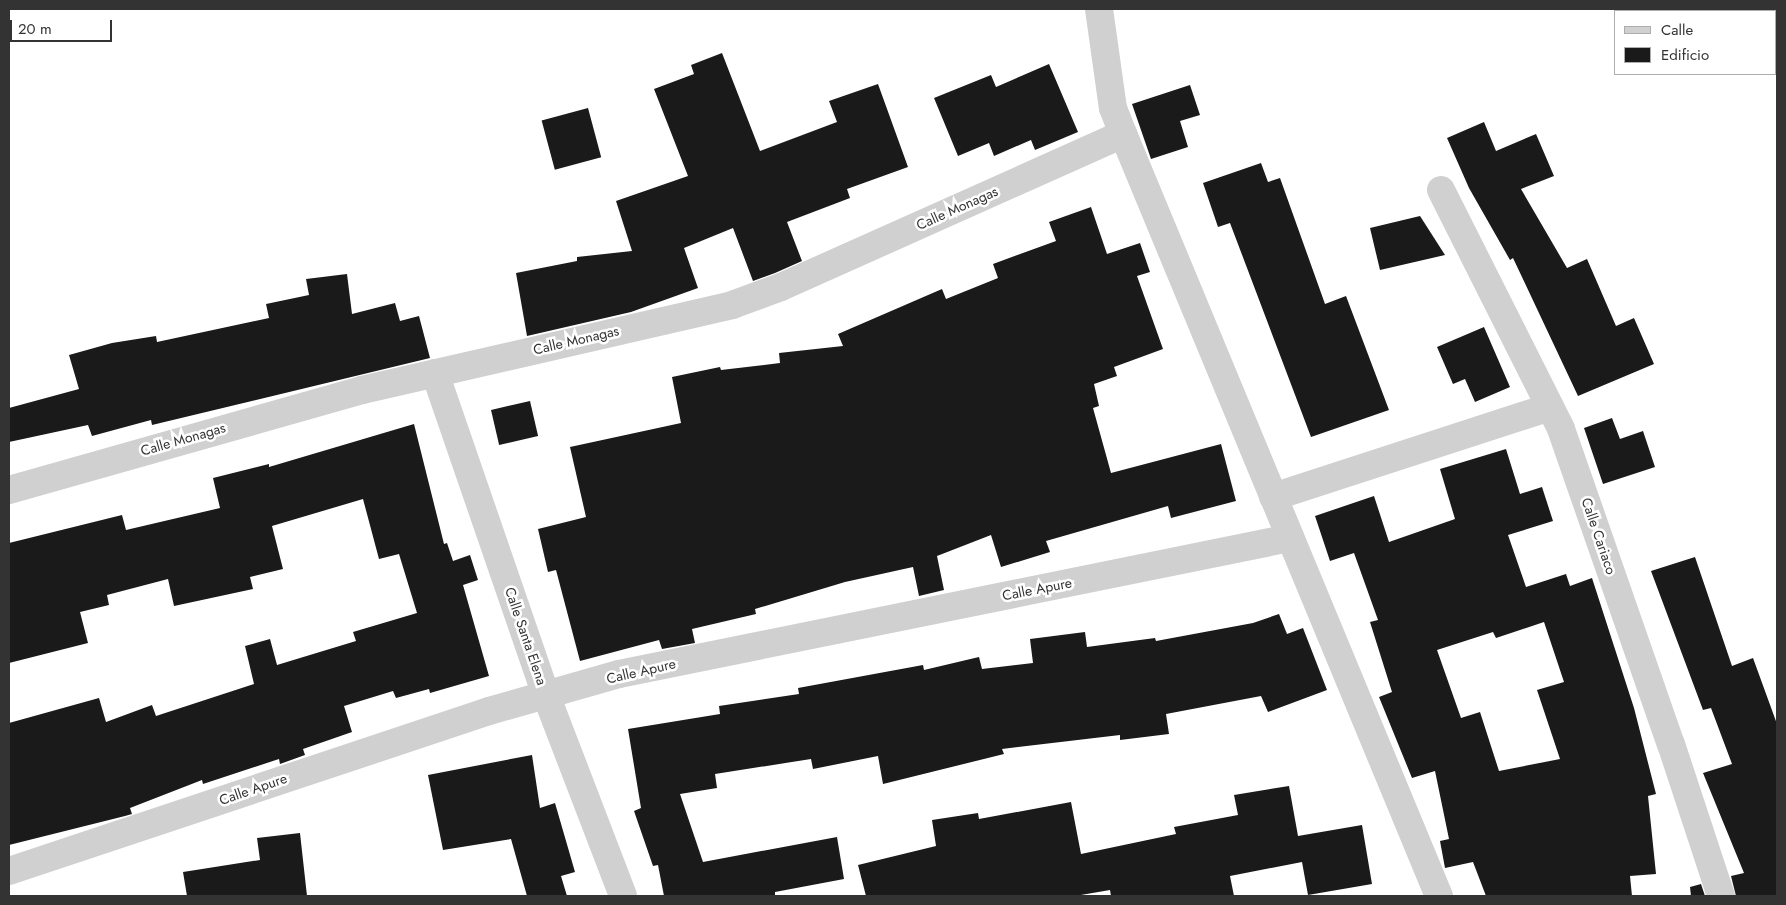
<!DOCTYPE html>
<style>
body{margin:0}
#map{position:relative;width:1786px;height:905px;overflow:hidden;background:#fff;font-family:Jost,sans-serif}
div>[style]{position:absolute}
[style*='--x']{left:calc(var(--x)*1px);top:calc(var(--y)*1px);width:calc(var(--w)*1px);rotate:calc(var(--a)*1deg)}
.building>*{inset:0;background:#1a1a1a;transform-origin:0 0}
.minor>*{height:28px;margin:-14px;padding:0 14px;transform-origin:14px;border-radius:14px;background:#d0d0d0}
span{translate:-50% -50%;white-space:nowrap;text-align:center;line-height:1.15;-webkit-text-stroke:5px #fff;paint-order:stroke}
.street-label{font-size:14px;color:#333}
.frame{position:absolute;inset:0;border:10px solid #333;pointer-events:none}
.legend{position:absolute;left:1614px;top:10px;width:162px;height:65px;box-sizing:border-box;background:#fff;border:1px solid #adadad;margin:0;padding:6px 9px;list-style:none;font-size:15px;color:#333}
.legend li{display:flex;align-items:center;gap:10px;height:25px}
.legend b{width:25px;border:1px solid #adadad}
.scale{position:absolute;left:10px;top:20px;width:102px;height:22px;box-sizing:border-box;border:2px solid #333;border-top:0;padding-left:6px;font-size:15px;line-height:18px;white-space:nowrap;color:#333;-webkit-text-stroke:4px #fff;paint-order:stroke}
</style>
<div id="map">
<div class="building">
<i style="clip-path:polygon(722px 53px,760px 151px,837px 122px,829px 101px,878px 84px,908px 167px,847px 189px,850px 198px,787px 222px,802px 261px,775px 273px,753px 281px,733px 228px,684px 248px,698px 288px,631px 312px,527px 336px,516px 273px,577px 261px,577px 257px,632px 251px,616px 201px,688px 176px,654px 89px,694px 74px,691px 65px)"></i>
<i style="clip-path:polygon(1049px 64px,1078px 132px,1035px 150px,1031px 140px,994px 156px,989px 143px,958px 156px,934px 98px,991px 75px,996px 87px)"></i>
<i style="clip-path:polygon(1190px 85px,1200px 115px,1180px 121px,1188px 147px,1151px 159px,1132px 104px)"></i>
<i style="left:588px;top:108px;width:51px;height:48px;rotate:75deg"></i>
<i style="clip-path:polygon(1484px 122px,1496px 151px,1536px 134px,1554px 176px,1521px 189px,1567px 268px,1587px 259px,1616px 326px,1634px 318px,1654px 364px,1578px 396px,1513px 258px,1510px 260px,1469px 188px,1447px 138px)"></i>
<i style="clip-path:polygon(1261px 163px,1268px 182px,1280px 178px,1325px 304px,1346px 296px,1389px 410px,1311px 437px,1230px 223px,1218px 227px,1203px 183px)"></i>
<i style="clip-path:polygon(1091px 207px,1107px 254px,1140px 243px,1150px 272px,1137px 276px,1163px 349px,1114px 367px,1117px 376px,1094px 384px,1099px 406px,1093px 408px,1111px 473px,1221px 444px,1236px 501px,1171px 518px,1168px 506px,1046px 541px,1050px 552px,1001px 567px,991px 535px,937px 556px,944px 590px,919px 596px,913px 567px,845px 582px,755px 609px,756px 614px,692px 629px,695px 643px,662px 649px,659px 640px,580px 661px,556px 570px,548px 572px,538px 529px,586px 517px,570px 447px,681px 423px,672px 377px,720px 367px,721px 370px,780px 363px,779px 353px,843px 346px,838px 334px,942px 289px,946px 299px,998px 278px,993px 264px,1056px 241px,1049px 222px)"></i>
<i style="clip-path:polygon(1420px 216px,1445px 255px,1380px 270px,1370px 228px)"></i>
<i style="clip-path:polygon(347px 274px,352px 314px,395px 303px,400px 321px,419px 316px,430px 358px,152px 425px,151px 420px,92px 436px,88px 425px,9px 442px,9px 408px,79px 389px,69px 355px,112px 343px,156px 336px,157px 342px,269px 318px,266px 304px,309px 295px,306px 279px)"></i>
<i style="clip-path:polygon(1484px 327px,1510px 387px,1475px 402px,1465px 379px,1453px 384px,1437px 347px)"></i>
<i style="left:530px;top:401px;width:36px;height:40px;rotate:77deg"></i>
<i style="clip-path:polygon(1612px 418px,1620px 439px,1643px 431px,1655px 467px,1603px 484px,1584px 428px)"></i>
<i style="clip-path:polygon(414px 424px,444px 544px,447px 543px,453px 561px,470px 555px,478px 580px,463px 585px,489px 676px,430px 693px,429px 689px,396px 698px,393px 691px,344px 706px,352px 732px,303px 749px,305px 755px,280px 764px,279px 759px,203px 784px,202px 780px,130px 808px,132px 814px,125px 816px,9px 845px,9px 723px,99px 698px,106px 722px,152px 705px,156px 716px,254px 684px,245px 646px,270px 639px,277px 665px,356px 641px,353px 632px,417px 613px,399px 554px,379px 559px,363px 499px,272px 526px,283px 569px,250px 577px,253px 589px,174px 606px,168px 579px,107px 595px,109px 605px,80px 612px,88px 643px,9px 663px,9px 543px,122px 515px,126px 530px,220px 508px,213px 478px,269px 464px,269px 467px)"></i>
<i style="clip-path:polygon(evenodd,1506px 449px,1520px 494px,1542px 487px,1553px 521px,1508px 535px,1526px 587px,1566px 574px,1570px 586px,1592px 578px,1634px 708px,1656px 794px,1648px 796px,1656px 874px,1630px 876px,1632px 896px,1486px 896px,1473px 862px,1445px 868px,1440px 841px,1449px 839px,1435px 771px,1412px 778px,1379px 697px,1392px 692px,1370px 622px,1378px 620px,1354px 553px,1330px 561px,1315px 516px,1374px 496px,1389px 542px,1455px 519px,1440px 469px,1506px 449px,1544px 622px,1564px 682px,1537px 690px,1560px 759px,1499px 771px,1480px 712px,1461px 718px,1437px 650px,1493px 632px,1496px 638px,1544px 622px)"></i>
<i style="clip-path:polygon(1695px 557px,1732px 666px,1753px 658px,1777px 724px,1777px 896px,1736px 896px,1731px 876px,1744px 873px,1703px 773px,1732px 764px,1711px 708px,1703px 710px,1651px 571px)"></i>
<i style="clip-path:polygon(1279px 614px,1287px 634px,1303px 628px,1327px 690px,1268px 712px,1261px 696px,1166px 714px,1169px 734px,1120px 740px,1120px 735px,1002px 749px,1004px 754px,883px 784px,878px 756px,813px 769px,811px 759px,715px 774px,717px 788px,680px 794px,703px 862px,837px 837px,844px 879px,775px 892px,775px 896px,664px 896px,658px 865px,653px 866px,634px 811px,641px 808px,628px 729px,720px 714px,719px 706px,799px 694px,798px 688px,923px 665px,924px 670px,979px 657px,982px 669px,1033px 663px,1030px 639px,1085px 632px,1087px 647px,1155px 638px,1156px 641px,1253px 623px)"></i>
<i style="clip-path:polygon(532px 755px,540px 808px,555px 803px,575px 872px,561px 876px,567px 896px,527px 896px,511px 839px,443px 850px,428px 775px)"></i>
<i style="clip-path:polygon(1289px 786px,1298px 836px,1362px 825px,1372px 884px,1308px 895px,1302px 862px,1230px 876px,1234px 896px,1111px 896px,1110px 890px,1075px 896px,866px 896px,858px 865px,936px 846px,932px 820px,978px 813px,979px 819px,1071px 802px,1081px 854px,1176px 834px,1174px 827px,1238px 815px,1234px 795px)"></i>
<i style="clip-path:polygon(300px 833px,307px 896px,187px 896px,183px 872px,260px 860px,257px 838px)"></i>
<i style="clip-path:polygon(1701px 884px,1705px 896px,1691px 896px,1690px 887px)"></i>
</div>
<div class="minor">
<i style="--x:1099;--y:9;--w:100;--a:82"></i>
<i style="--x:1113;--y:108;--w:30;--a:69"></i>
<i style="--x:1124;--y:136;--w:823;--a:67.49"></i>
<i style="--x:1441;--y:190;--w:267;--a:63.3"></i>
<i style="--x:1561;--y:429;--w:334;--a:70.8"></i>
<i style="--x:1671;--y:744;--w:160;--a:71.8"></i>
<i style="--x:435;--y:373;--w:341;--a:71"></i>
<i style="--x:546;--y:695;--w:215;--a:69"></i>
<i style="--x:9;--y:490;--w:367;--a:-15.8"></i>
<i style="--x:362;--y:390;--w:380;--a:-12.9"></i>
<i style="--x:732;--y:305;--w:52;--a:-20.2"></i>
<i style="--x:781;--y:287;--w:375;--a:-24.1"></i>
<i style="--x:1273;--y:497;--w:291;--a:-18"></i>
<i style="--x:9;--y:871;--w:506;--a:-18.43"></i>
<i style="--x:489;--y:711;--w:135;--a:-15.9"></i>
<i style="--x:619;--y:674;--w:685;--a:-11.46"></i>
</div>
<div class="street-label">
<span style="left:957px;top:208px;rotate:-24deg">Calle Monagas</span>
<span style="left:576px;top:340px;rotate:-13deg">Calle Monagas</span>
<span style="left:183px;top:439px;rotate:-16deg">Calle Monagas</span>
<span style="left:1599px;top:536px;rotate:71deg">Calle Cariaco</span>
<span style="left:1037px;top:589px;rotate:-11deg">Calle Apure</span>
<span style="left:526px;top:636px;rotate:71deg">Calle Santa Elena</span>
<span style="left:641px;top:671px;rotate:-13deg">Calle Apure</span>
<span style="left:253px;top:789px;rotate:-19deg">Calle Apure</span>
</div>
<div class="frame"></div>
<ul class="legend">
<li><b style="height:6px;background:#d0d0d0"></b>Calle</li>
<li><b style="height:14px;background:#1a1a1a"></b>Edificio</li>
</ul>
<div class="scale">20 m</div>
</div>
